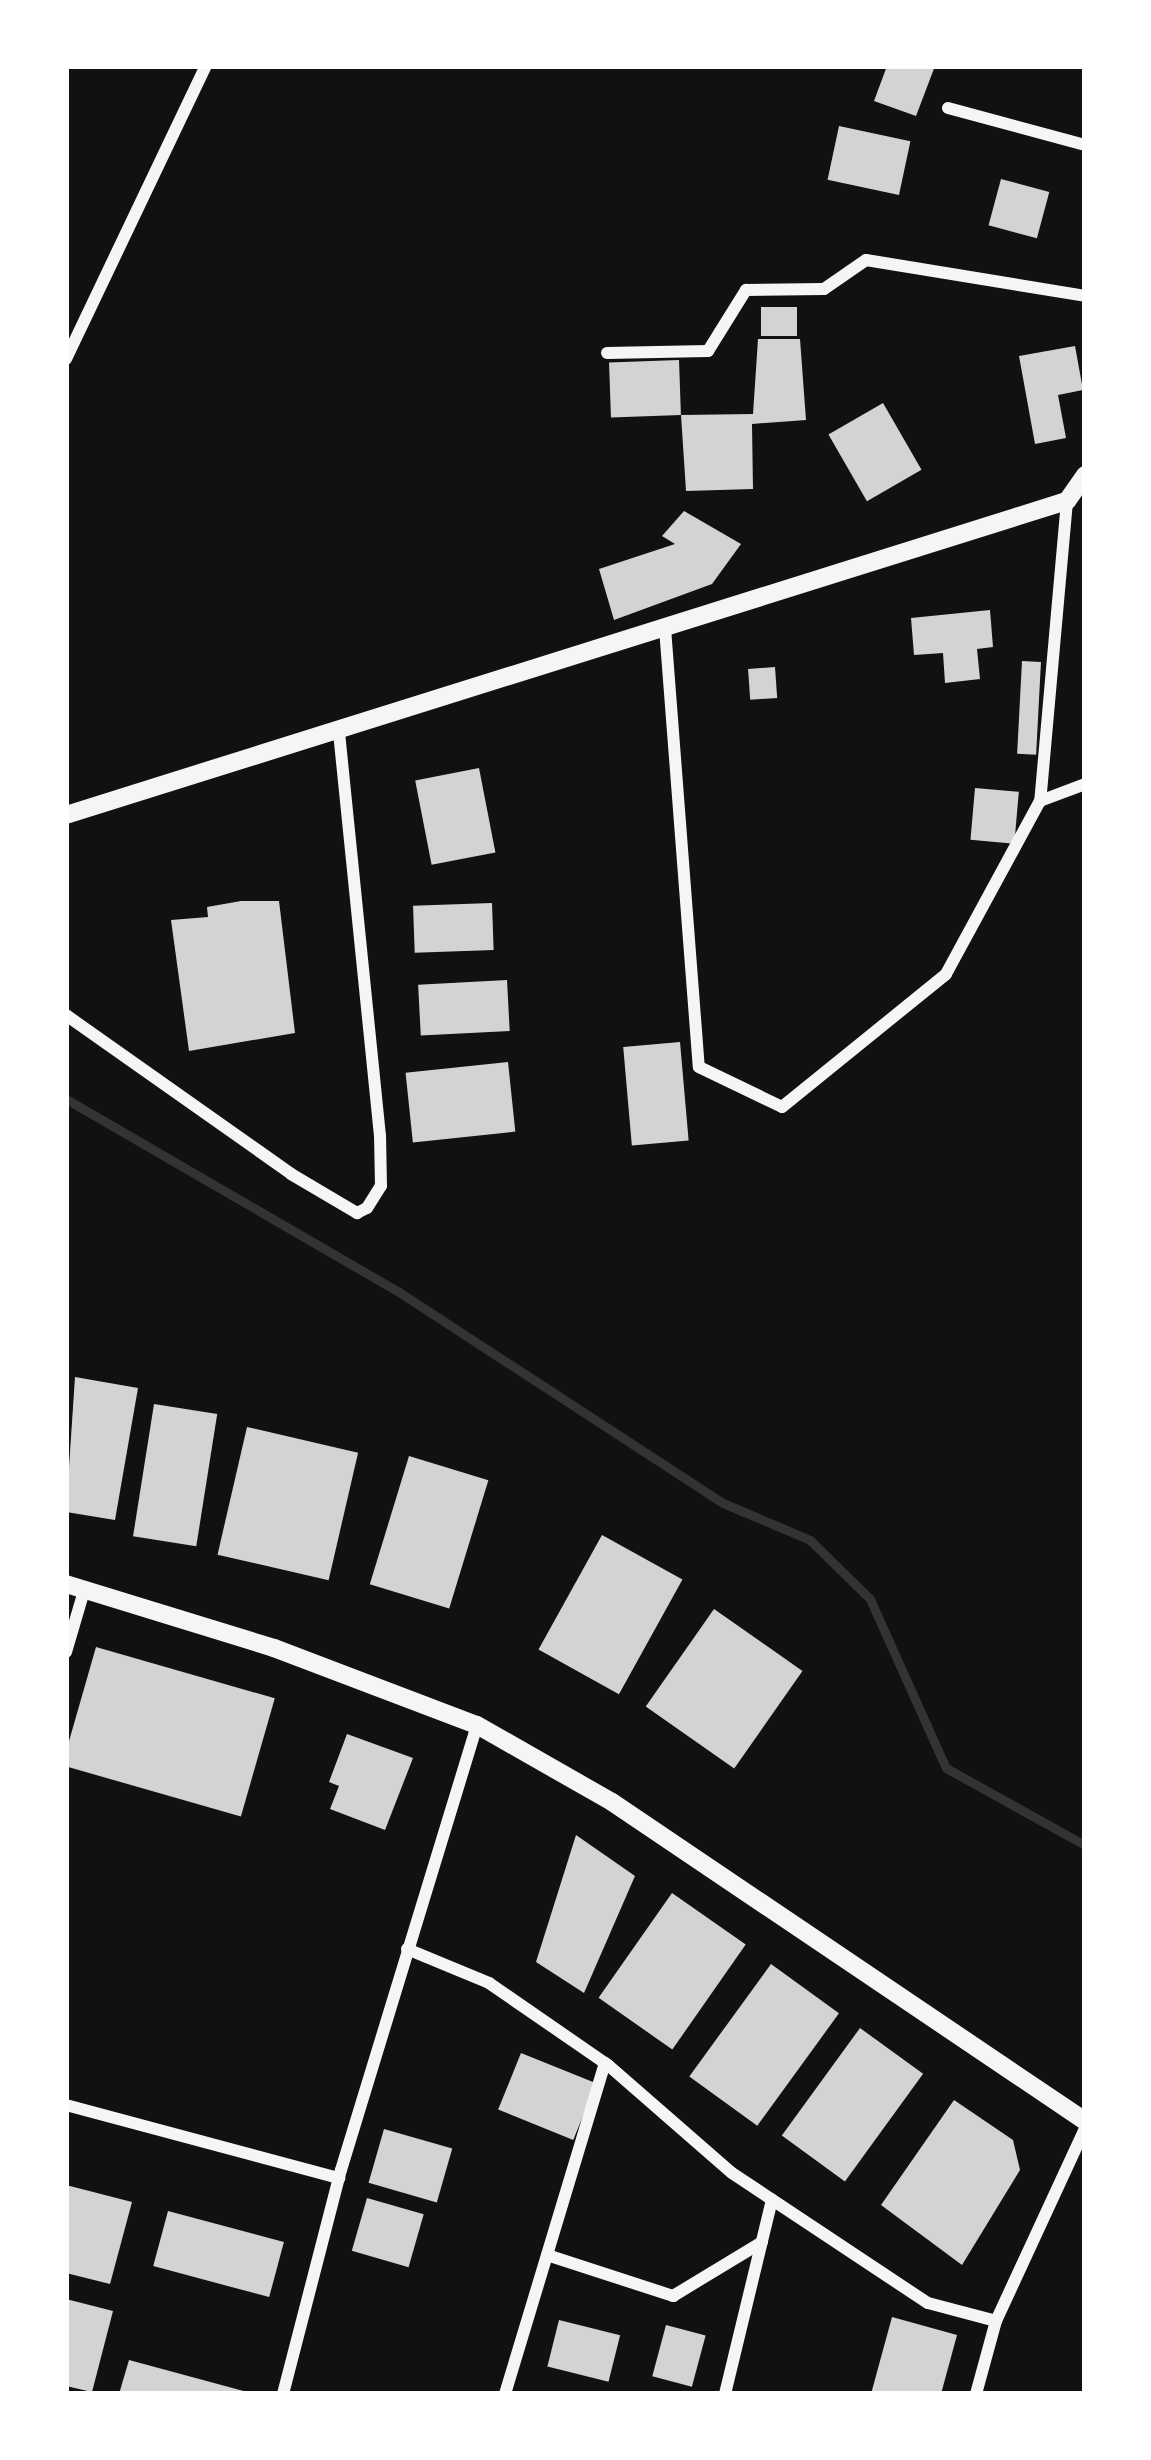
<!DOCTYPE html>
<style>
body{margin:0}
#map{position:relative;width:1151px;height:2460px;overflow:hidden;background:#111;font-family:Mulish,sans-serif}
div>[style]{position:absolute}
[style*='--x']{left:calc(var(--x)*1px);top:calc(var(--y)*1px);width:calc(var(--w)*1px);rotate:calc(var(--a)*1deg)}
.stream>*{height:9px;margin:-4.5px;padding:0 4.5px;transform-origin:4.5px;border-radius:4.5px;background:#333}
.building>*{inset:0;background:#d3d3d3;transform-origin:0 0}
.minor>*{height:12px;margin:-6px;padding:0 6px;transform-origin:6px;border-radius:6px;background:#f5f5f5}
.tertiary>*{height:18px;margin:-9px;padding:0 9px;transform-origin:9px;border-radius:9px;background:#f5f5f5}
span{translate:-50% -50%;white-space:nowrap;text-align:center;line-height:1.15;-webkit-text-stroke:10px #fff;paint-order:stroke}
.frame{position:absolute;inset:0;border:69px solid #fff;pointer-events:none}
</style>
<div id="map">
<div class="stream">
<i style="--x:66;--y:1099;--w:385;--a:30.1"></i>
<i style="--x:399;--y:1292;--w:387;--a:33.1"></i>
<i style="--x:723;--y:1503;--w:95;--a:23"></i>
<i style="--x:810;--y:1540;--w:84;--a:44.5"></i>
<i style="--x:870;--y:1599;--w:185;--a:65.8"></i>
<i style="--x:946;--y:1768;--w:159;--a:29"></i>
</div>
<div class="building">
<i style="clip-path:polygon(887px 66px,935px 66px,916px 116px,874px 101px)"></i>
<i style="left:839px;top:126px;width:73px;height:55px;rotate:12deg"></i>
<i style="left:1001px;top:179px;width:50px;height:48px;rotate:15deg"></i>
<i style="left:797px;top:307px;width:29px;height:36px;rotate:90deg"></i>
<i style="clip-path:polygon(758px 339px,800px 339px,806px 420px,752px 424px,753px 489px,686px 491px,681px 415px,753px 414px)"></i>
<i style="clip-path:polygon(1075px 346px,1083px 390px,1058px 395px,1066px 438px,1035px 444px,1019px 356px)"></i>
<i style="left:679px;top:360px;width:55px;height:70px;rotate:88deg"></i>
<i style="left:883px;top:403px;width:77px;height:63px;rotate:60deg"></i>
<i style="clip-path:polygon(684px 511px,741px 544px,712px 584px,614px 620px,599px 569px,675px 544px,662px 536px)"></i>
<i style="clip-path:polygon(990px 610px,993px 647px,977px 649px,980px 679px,945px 683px,943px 653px,914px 655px,911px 618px)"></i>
<i style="left:1022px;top:661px;width:19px;height:93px;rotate:3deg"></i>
<i style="left:775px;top:667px;width:31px;height:27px;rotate:86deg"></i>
<i style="left:479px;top:768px;width:86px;height:65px;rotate:79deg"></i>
<i style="left:975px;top:788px;width:44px;height:52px;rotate:5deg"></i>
<i style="clip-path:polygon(241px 901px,279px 901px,295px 1033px,189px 1051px,171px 920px,208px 917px,207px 907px)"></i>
<i style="left:492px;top:903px;width:47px;height:79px;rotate:88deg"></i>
<i style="left:507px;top:980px;width:51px;height:89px;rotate:87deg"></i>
<i style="left:680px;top:1042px;width:99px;height:57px;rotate:85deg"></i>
<i style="left:508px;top:1062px;width:70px;height:103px;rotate:84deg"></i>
<i style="clip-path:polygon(75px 1377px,138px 1388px,115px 1520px,66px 1512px)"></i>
<i style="left:154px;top:1404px;width:64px;height:134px;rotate:9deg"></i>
<i style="left:247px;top:1427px;width:114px;height:131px;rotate:13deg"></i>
<i style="left:409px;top:1456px;width:83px;height:134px;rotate:17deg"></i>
<i style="left:602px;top:1535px;width:92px;height:131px;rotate:29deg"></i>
<i style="left:714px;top:1609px;width:108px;height:119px;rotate:35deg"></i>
<i style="left:96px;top:1647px;width:186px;height:123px;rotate:16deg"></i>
<i style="clip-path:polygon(347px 1734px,413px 1758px,385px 1830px,330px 1809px,339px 1786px,329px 1782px)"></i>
<i style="clip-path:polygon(576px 1835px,635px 1876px,584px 1993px,536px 1962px)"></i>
<i style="left:672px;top:1893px;width:90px;height:128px;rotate:35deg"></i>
<i style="left:771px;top:1964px;width:84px;height:139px;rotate:36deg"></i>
<i style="left:860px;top:2028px;width:78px;height:133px;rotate:36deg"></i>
<i style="left:521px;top:2053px;width:81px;height:61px;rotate:22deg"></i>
<i style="clip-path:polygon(954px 2100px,1013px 2140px,1020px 2170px,962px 2265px,881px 2205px)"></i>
<i style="left:384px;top:2129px;width:71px;height:56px;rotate:16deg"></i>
<i style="clip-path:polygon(66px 2185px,132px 2202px,110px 2284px,66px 2273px)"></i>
<i style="left:367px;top:2198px;width:59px;height:55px;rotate:16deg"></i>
<i style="left:168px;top:2211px;width:120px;height:57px;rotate:15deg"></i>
<i style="clip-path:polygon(66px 2299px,113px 2311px,92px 2392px,66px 2386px)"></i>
<i style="clip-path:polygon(892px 2317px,957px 2335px,941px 2394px,871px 2394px)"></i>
<i style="left:559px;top:2320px;width:63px;height:48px;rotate:14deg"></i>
<i style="left:666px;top:2325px;width:41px;height:53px;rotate:15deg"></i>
<i style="clip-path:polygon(129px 2360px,251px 2393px,251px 2394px,119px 2394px)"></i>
</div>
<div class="minor">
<i style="--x:948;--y:108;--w:142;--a:15.1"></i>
<i style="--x:607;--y:353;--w:101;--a:-1.1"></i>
<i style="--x:708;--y:351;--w:72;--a:-58.1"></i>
<i style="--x:746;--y:290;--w:78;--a:-0.7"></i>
<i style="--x:824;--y:289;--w:51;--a:-34.6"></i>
<i style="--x:866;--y:260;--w:222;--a:9.3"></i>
<i style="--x:66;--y:359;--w:325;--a:-64.5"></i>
<i style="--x:1067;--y:501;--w:301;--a:95.1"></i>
<i style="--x:1040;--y:801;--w:48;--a:-20.7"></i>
<i style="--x:665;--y:628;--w:440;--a:85.6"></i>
<i style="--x:699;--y:1067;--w:92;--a:25.7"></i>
<i style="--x:782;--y:1107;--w:211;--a:-39"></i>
<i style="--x:946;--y:974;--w:197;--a:-61.5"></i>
<i style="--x:66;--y:1015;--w:276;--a:35.2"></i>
<i style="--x:291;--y:1174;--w:77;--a:30.6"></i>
<i style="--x:357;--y:1213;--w:11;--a:-27"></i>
<i style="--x:367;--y:1208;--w:26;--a:-58"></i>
<i style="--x:381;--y:1186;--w:50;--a:-91.1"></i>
<i style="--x:380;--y:1136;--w:408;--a:-95.8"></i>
<i style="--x:66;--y:1652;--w:64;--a:-73.6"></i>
<i style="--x:407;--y:1949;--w:89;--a:22.5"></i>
<i style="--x:489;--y:1983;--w:145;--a:34.6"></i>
<i style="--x:608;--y:2065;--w:164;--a:41.1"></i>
<i style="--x:732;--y:2173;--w:235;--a:33.6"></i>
<i style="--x:928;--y:2303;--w:70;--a:14.8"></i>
<i style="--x:66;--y:2105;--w:283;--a:15"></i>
<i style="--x:547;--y:2255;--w:133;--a:18"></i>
<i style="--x:673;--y:2296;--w:104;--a:-31.2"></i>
<i style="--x:283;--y:2394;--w:231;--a:-75.5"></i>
<i style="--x:341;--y:2170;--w:465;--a:-73"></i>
<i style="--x:505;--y:2394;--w:346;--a:-73.2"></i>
<i style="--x:725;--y:2394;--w:200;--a:-76.4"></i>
<i style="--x:976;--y:2394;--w:76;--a:-74.7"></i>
<i style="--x:996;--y:2321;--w:213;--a:-65.2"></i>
</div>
<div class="tertiary">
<i style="--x:66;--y:815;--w:1049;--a:-17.42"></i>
<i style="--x:1067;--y:501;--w:32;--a:-55"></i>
<i style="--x:66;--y:1584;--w:218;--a:17.1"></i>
<i style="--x:274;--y:1648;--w:217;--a:20.8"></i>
<i style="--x:477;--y:1725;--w:155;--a:29.7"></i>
<i style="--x:612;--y:1802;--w:571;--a:34"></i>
</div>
<div class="frame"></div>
</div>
